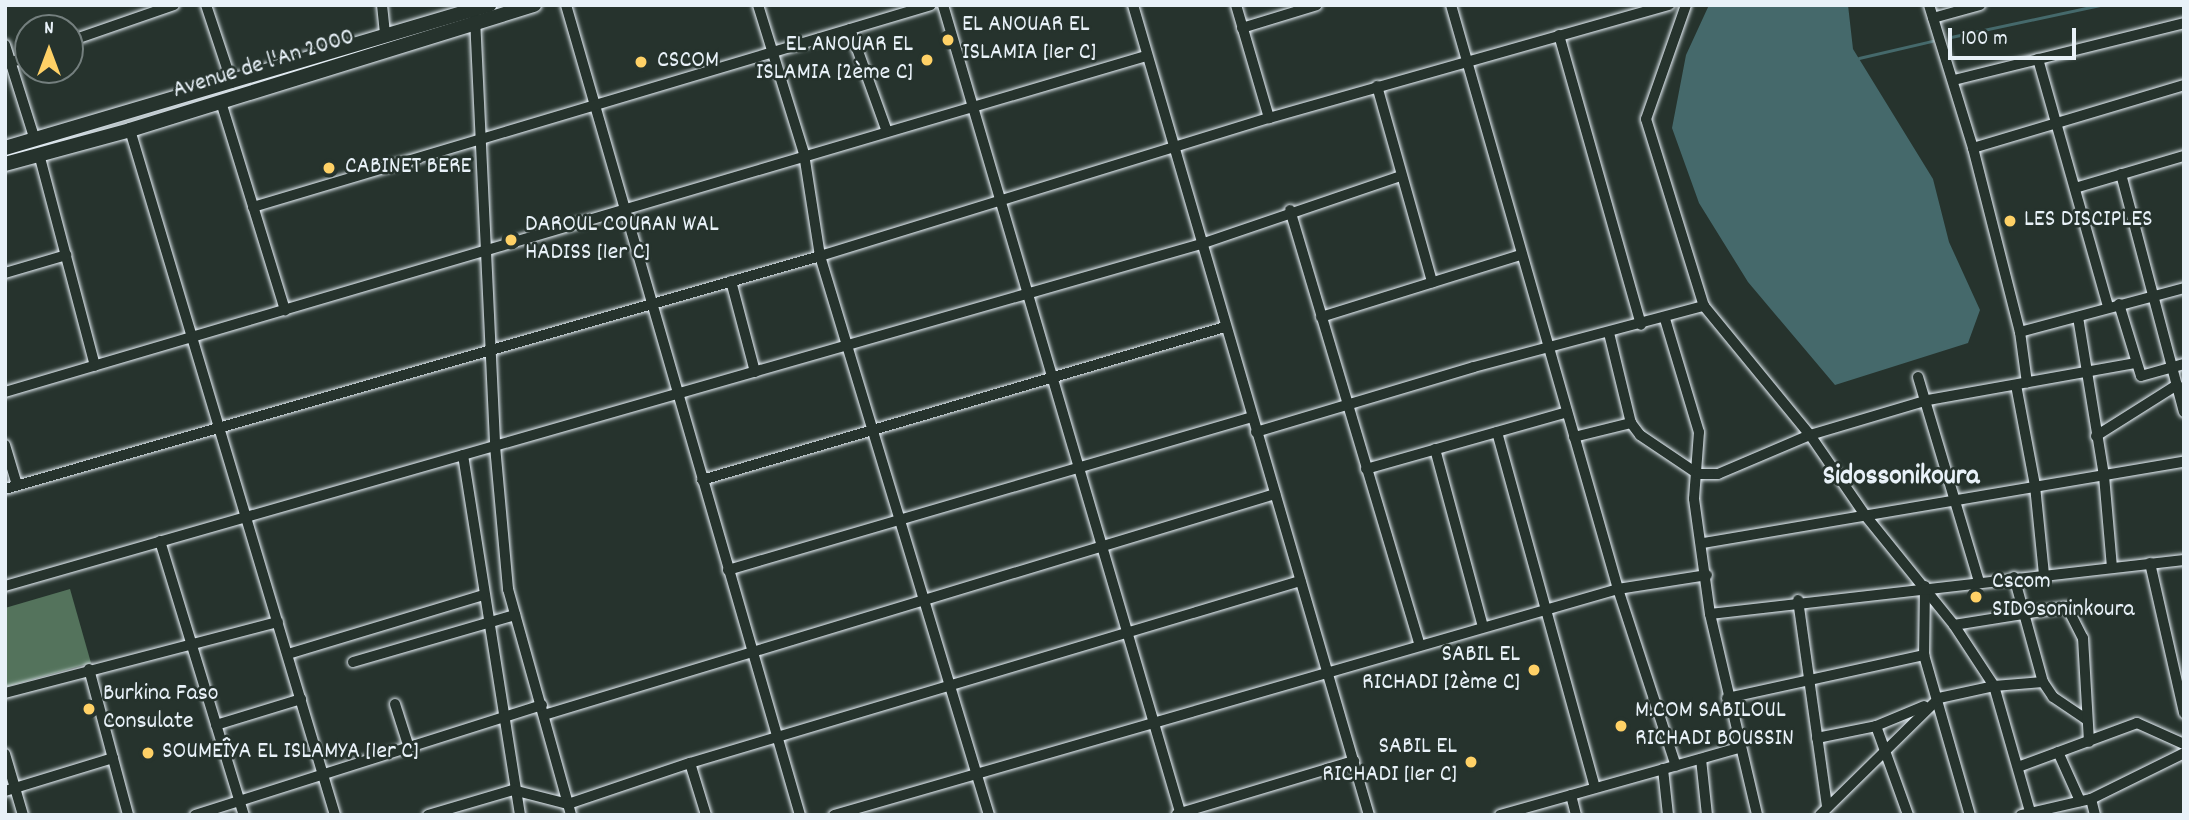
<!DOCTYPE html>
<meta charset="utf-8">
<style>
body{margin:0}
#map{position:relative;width:2189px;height:820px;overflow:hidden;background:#26332d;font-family:Dekko,sans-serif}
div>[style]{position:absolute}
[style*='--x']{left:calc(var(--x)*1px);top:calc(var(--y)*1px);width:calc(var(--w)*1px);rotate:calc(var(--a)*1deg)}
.green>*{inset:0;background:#54735c}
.water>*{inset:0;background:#45696b}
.stream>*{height:2.5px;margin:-1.25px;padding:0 1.25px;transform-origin:1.25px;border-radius:1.25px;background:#45696b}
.roads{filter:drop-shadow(0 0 2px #e8f1f8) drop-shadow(0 0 2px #e8f1f8)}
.minor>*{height:10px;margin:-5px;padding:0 5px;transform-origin:5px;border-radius:5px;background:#26332d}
.major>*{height:14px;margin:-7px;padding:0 7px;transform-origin:7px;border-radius:7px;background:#26332d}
.dots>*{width:19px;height:19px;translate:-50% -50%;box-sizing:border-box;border:4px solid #26332d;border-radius:50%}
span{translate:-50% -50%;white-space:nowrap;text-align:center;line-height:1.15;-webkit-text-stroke:5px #26332d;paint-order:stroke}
.poi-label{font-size:24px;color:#e8f1f8}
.left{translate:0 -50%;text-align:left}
.right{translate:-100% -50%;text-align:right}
.street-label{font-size:24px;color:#e8f1f8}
.quarter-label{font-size:28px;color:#e8f1f8;font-weight:700}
.frame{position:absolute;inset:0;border:7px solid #e8f1f8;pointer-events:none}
.north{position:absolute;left:14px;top:14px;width:70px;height:70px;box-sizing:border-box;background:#26332d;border:2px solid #747f7e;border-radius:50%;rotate:0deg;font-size:19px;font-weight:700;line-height:28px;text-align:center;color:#e8f1f8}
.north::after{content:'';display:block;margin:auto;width:24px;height:32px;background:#ffd166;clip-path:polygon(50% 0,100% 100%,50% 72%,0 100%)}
.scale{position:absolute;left:1948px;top:28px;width:128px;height:32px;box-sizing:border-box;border:4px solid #e8f1f8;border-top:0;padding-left:9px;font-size:21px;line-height:24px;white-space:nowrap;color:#e8f1f8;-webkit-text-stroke:5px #26332d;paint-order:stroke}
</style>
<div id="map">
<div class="green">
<i style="clip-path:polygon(70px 589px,91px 663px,5px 687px,5px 608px)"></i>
</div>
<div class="water">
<i style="clip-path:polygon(1709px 5px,1848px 5px,1853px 49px,1933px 179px,1949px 242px,1980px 310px,1968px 343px,1835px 385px,1748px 282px,1699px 203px,1672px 128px,1686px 55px)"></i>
</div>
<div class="stream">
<i style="--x:1951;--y:37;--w:152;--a:-12.1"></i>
<i style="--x:1859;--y:58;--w:75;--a:-13.1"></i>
</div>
<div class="roads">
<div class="minor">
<i style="--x:206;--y:5;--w:82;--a:71.6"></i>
<i style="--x:382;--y:5;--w:30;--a:84"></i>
<i style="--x:566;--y:5;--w:843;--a:73.89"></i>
<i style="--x:758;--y:5;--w:156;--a:72.8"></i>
<i style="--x:804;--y:154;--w:103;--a:81.1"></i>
<i style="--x:820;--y:256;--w:584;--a:73.18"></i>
<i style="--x:943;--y:5;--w:844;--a:73.63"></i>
<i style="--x:1133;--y:5;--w:844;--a:73.76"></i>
<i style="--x:1236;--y:5;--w:118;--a:73.7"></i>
<i style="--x:1451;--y:5;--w:607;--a:74.04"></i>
<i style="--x:1618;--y:589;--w:186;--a:71.9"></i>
<i style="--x:1686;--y:5;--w:121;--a:109.3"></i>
<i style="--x:1646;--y:119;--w:196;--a:72.8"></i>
<i style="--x:1704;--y:306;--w:167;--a:50.6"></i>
<i style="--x:1810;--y:435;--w:97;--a:55.5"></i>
<i style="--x:1865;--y:515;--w:141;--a:51"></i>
<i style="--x:1954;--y:625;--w:73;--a:56.7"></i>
<i style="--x:1994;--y:686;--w:134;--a:74"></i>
<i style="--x:1929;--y:5;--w:150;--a:72.9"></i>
<i style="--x:1973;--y:148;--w:190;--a:75.7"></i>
<i style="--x:2020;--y:332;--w:51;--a:82.2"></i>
<i style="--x:475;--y:18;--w:428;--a:87.3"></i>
<i style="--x:495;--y:446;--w:144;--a:84.8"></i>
<i style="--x:508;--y:589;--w:235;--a:74.4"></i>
<i style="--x:1933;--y:18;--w:49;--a:-15.5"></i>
<i style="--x:1242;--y:28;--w:78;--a:-17"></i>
<i style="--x:850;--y:29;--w:109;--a:70.2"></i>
<i style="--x:1559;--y:35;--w:301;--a:74.2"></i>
<i style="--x:70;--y:41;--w:110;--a:-19.1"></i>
<i style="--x:5;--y:45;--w:100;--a:72.5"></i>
<i style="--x:2038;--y:59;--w:258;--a:74.2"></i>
<i style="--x:5;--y:64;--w:24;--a:-17"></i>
<i style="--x:1954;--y:80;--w:237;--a:-13.9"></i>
<i style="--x:1377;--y:86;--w:204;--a:74.3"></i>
<i style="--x:221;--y:102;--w:218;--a:72.9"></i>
<i style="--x:130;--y:130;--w:715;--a:73.34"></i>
<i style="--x:1973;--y:148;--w:220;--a:-16.6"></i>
<i style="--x:39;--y:154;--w:219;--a:75.2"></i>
<i style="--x:2121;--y:174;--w:246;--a:75.2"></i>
<i style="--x:2075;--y:188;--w:114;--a:-16.4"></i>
<i style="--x:253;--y:207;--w:707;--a:-16.59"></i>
<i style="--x:1290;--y:210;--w:454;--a:73.4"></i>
<i style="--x:5;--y:273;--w:64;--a:-16.4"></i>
<i style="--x:731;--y:281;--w:94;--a:75.2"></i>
<i style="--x:2119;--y:304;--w:75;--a:73"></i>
<i style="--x:2141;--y:376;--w:45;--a:-15.6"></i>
<i style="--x:1321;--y:317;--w:208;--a:-17.3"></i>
<i style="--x:2078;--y:317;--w:161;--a:80.7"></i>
<i style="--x:2104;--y:476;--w:91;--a:85"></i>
<i style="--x:1665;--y:319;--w:118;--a:73.3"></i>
<i style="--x:1699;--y:432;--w:67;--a:94.3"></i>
<i style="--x:1694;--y:499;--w:116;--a:82.1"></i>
<i style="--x:1710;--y:614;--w:206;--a:76.8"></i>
<i style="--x:2020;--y:332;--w:170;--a:-15"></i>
<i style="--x:1609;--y:333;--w:93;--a:76.3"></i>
<i style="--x:1631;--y:423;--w:15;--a:53"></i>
<i style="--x:1640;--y:435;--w:70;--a:33.9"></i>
<i style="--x:1698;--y:474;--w:20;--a:0"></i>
<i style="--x:1718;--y:474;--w:100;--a:-23"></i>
<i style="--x:1810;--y:435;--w:123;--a:-16.5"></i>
<i style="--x:1928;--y:400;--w:210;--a:-10.1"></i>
<i style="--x:1918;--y:377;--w:214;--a:73.4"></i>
<i style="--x:2016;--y:385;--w:103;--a:79.3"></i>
<i style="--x:2035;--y:486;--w:88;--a:84.2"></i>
<i style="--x:5;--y:392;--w:1189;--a:-16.41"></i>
<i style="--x:1256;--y:432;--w:227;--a:-16.6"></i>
<i style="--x:1474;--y:367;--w:238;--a:-14.9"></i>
<i style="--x:1497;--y:432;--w:369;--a:74.6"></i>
<i style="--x:2096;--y:436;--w:96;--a:-32.2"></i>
<i style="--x:1574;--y:437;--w:59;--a:-13.8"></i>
<i style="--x:5;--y:445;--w:42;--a:73.3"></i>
<i style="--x:1435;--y:449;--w:184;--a:74.9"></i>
<i style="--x:463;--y:455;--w:364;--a:81"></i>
<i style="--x:1366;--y:469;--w:209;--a:-15.8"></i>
<i style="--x:702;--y:480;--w:545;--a:-16.31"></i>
<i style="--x:5;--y:489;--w:848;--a:-15.95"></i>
<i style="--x:820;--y:256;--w:470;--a:-17.1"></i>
<i style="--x:1269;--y:118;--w:416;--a:-15.8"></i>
<i style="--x:160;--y:541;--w:287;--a:73"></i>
<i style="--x:1703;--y:543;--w:488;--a:-9.6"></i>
<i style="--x:2150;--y:563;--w:154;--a:77.2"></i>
<i style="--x:728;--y:570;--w:546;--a:-16.28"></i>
<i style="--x:2014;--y:577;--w:109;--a:74.6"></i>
<i style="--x:2043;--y:682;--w:18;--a:56"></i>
<i style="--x:2053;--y:697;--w:40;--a:34"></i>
<i style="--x:5;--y:586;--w:1244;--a:-15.96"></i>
<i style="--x:1201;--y:244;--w:211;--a:-18.8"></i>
<i style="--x:1925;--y:586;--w:69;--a:90.8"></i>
<i style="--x:1924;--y:655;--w:166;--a:74"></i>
<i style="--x:1798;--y:600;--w:209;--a:82"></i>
<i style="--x:1710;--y:614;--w:477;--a:-6.5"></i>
<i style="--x:1954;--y:625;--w:114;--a:-9.1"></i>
<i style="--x:2067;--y:607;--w:35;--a:63"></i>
<i style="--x:2083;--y:638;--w:104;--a:86.7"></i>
<i style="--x:288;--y:654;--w:205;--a:-16.8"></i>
<i style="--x:353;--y:662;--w:169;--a:-16.2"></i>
<i style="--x:89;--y:669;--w:151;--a:75"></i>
<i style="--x:5;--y:693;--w:282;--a:-14.6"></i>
<i style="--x:1727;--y:698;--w:202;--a:-12.3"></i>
<i style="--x:395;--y:704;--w:46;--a:72.3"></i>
<i style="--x:544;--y:715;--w:764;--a:-16.82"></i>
<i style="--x:216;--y:725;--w:89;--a:-17"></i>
<i style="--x:1876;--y:726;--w:95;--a:70.2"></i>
<i style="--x:1817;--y:738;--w:60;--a:-11.5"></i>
<i style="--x:1876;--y:726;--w:52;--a:-22.6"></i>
<i style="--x:2058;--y:752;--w:54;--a:65.8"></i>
<i style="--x:5;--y:754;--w:64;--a:73.6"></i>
<i style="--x:1701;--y:759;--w:56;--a:83.9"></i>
<i style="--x:690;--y:763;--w:54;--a:72.9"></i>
<i style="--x:2018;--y:767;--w:127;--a:-20.3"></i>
<i style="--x:2137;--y:723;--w:51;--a:24.1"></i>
<i style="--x:1663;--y:769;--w:46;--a:83.8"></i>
<i style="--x:5;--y:791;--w:113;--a:-17"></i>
<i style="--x:1571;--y:795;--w:21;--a:76"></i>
<i style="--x:2091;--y:799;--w:16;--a:76"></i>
<i style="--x:1177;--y:814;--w:185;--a:-16.7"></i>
<i style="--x:195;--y:815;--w:364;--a:-17.6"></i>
<i style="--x:428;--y:815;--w:89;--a:-16.4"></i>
<i style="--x:513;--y:790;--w:57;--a:14.3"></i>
<i style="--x:568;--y:804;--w:129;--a:-18.6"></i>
<i style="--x:690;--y:763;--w:637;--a:-16.61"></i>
<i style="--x:834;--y:815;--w:816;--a:-16.08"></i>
<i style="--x:1618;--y:589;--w:90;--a:-8.9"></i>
<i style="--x:1500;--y:815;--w:248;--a:-15.7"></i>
<i style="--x:1820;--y:815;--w:167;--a:-44.5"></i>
<i style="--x:1939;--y:698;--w:56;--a:-12.3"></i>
<i style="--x:1994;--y:686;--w:49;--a:-4.7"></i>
<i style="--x:2021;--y:815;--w:72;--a:-12.9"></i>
<i style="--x:2091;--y:799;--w:104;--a:-26.3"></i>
</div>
<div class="major">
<i style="--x:5;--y:148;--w:505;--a:-16.46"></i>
<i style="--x:5;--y:164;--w:130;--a:-15.2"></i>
<i style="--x:130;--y:130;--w:423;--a:-17.2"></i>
</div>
</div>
<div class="dots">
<i style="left:948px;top:40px;background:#ffd166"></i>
<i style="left:927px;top:60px;background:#ffd166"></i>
<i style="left:641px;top:62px;background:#ffd166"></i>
<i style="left:329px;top:168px;background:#ffd166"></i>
<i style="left:2010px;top:221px;background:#ffd166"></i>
<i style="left:511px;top:240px;background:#ffd166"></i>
<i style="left:1976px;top:597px;background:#ffd166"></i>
<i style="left:1534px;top:670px;background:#ffd166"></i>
<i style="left:89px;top:709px;background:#ffd166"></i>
<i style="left:1621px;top:726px;background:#ffd166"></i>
<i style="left:148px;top:753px;background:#ffd166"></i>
<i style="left:1471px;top:762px;background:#ffd166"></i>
</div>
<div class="poi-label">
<span class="left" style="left:962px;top:40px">EL ANOUAR EL<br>ISLAMIA [1er C]</span>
<span class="right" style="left:913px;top:60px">EL ANOUAR EL<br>ISLAMIA [2ème C]</span>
<span class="left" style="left:657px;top:62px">CSCOM</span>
<span class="left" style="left:345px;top:168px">CABINET BERE</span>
<span class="left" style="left:2024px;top:221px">LES DISCIPLES</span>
<span class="left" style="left:525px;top:240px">DAROUL COURAN WAL<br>HADISS [1er C]</span>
<span class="left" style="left:1992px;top:597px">Cscom<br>SIDOsoninkoura</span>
<span class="right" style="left:1520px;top:670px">SABIL EL<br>RICHADI [2ème C]</span>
<span class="left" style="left:103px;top:709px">Burkina Faso<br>Consulate</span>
<span class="left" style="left:1635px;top:726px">M.COM SABILOUL<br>RICHADI BOUSSIN</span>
<span class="right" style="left:1457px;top:762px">SABIL EL<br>RICHADI [1er C]</span>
<span class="left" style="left:162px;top:753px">SOUMEÎYA EL ISLAMYA [1er C]</span>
</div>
<div class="street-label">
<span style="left:264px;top:65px;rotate:-17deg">Avenue de l'An 2000</span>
</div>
<div class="quarter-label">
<span style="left:1901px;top:478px">Sidossonikoura</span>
</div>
<div class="frame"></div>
<div class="north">N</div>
<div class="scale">100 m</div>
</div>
